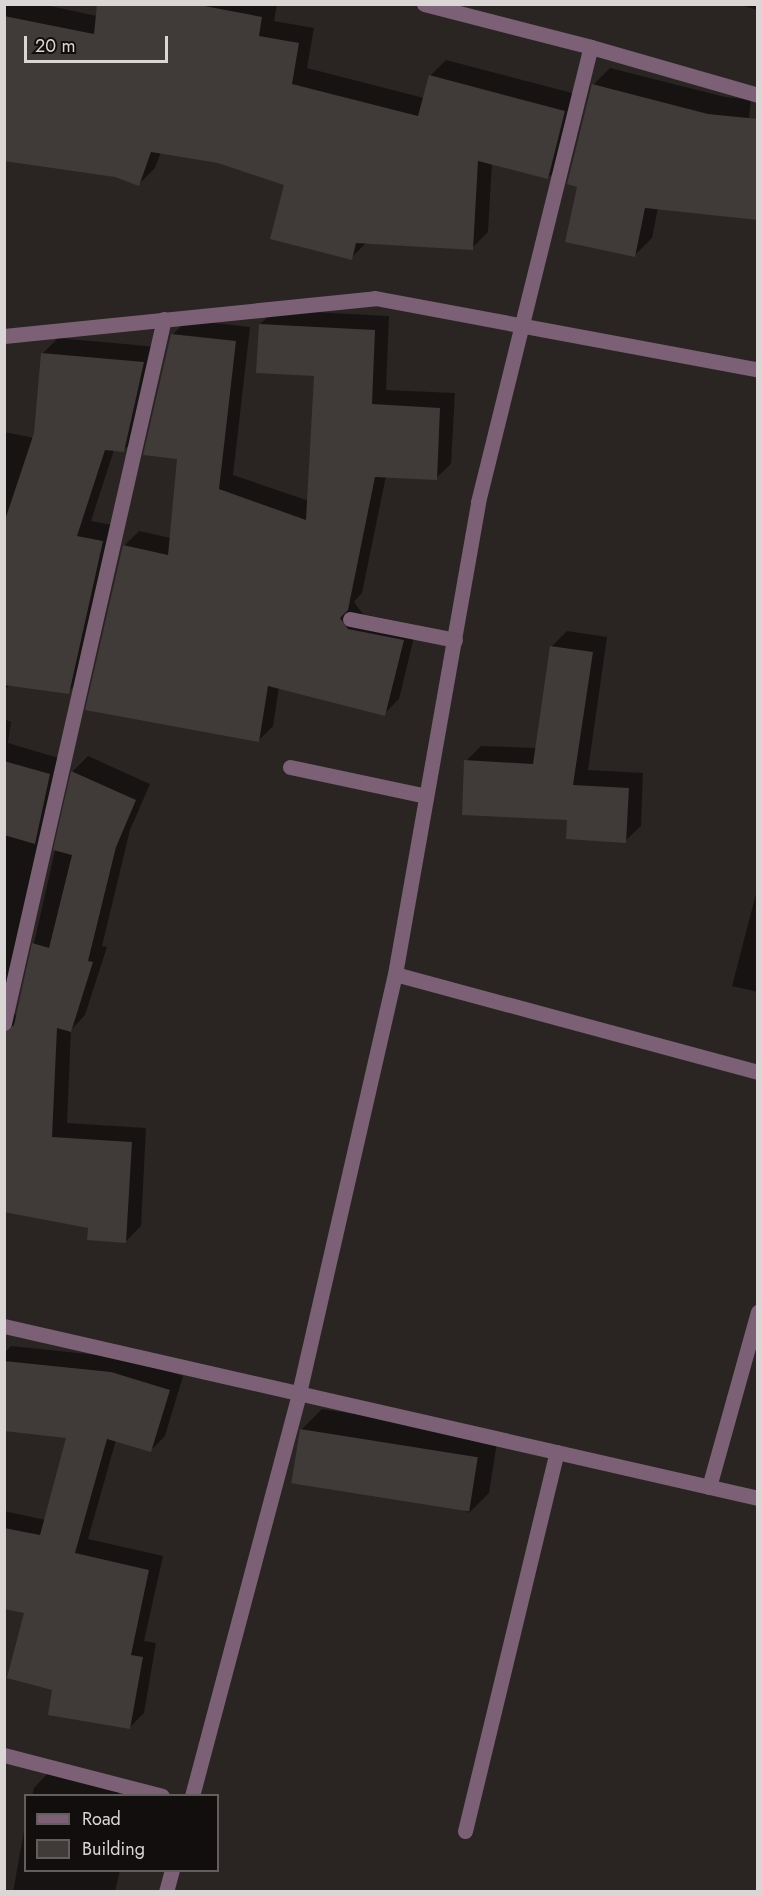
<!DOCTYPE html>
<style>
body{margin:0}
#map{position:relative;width:762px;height:1896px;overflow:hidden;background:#2a2523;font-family:Jost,sans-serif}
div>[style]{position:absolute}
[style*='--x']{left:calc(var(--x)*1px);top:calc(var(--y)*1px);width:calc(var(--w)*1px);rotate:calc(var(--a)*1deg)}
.shadow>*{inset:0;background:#0007}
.building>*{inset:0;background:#403a38;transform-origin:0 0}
.minor>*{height:15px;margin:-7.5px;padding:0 7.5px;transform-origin:7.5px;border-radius:7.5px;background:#7b6076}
span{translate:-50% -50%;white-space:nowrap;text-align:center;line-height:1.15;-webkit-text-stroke:6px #110e0d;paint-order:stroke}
.frame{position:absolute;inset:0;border:6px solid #d9d6d5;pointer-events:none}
.legend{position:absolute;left:24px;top:1794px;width:195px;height:78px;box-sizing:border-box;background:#110e0d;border:2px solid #615e5d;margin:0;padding:8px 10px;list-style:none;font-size:18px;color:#d9d6d5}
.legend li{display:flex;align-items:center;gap:12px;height:30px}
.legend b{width:30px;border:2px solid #615e5d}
.scale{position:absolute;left:24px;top:36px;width:144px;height:27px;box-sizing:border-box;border:3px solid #d9d6d5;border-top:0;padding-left:8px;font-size:18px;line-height:21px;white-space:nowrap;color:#d9d6d5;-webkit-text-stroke:4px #110e0d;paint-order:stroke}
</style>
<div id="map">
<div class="shadow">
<i style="clip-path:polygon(6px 4px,41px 4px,97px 16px,99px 4px,277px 4px,274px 21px,314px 28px,307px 68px,424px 98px,430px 76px,446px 60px,580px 95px,564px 162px,548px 178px,492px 163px,488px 232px,472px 248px,367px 242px,351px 258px,286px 184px,218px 162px,161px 152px,155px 168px,139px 184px,105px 174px,4px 128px)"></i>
<i style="clip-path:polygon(737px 4px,758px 4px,758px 10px)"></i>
<i style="clip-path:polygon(610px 68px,725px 97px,751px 100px,747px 136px,658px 208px,652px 238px,635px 255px,578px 186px,593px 85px)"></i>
<i style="clip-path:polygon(275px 310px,389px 316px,386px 390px,455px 393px,451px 464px,436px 478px,386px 476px,362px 593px,354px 602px,363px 614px,417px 625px,399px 699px,384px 714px,279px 687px,273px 726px,258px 741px,124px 546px,139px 531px,171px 538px,179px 458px,172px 335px,187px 320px,250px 327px,233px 475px,309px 501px,315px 375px,260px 324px)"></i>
<i style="clip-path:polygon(58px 338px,158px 347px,138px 436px,123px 451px,114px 450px,91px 521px,118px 526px,83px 677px,68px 692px,11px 684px,4px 690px,4px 432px,35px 438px,43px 353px)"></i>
<i style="clip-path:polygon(567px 631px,607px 637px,588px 770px,643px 773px,641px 826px,625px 841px,569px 819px,466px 761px,481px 746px,537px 748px,552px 646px)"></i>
<i style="clip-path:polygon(4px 719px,11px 722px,8px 743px,65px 760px,9px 1005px,17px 1018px,73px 771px,88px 756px,150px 784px,130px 830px,102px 946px,107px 947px,85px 1015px,71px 1030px,67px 1123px,146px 1128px,141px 1226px,126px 1241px,90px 1227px,4px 1211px)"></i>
<i style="clip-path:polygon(758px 886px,758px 992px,732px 986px)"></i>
<i style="clip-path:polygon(11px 1346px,126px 1358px,183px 1376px,165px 1436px,151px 1450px,116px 1440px,88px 1539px,163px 1556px,144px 1641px,156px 1643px,144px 1713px,130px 1727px,54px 1689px,26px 1612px,4px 1608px,4px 1511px,46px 1520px,68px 1437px,4px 1430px,4px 1353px)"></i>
<i style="clip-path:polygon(322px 1409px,498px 1436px,489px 1493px,469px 1513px,301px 1430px)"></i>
<i style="clip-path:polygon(48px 1773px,120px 1790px,118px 1796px,32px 1796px,34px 1788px)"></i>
<i style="clip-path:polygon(26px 1820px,26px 1870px,120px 1870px,115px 1892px,13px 1892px)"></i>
</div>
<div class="building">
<i style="clip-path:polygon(97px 4px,194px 4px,262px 17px,259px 36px,299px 43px,292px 84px,418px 116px,429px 75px,565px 111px,548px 179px,478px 161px,473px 250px,356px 243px,352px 260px,270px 239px,284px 185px,218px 163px,151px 152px,139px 186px,115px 177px,4px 161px,4px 16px,94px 34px)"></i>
<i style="clip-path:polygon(592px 84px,708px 114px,758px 119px,758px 220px,645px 208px,635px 257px,565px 242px,577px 187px,567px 184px)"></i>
<i style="clip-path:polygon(259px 324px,375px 330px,372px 404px,440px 408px,437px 480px,375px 477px,348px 610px,340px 618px,348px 629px,404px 640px,385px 716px,268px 686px,259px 742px,85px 710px,123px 545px,168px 555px,177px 459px,143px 455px,171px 334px,236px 341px,219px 489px,306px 520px,314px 376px,256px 373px)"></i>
<i style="clip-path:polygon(41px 353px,144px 362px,124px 452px,105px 450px,77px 536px,103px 541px,69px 694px,4px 685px,4px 523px,34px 433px)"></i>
<i style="clip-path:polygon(550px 646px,593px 652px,573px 785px,629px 788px,626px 843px,566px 839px,567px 820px,462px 815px,464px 760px,533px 764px)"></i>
<i style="clip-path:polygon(4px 761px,50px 774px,35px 844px,4px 835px)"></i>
<i style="clip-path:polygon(71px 771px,136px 800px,116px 847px,88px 961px,93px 962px,71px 1032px,57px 1028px,52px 1137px,132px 1142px,126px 1243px,87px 1240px,88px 1228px,4px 1212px,4px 1032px,14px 1025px,32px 943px,49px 948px,72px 855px,53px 850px)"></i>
<i style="clip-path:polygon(4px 1361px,111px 1372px,170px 1390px,151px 1452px,107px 1439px,75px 1553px,149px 1570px,131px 1655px,143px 1657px,130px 1729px,48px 1715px,52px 1690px,7px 1678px,24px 1613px,4px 1609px,4px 1528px,40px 1535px,66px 1438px,4px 1431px)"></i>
<i style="left:300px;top:1429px;width:180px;height:55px;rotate:9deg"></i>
</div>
<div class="minor">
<i style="--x:424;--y:4;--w:172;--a:14.4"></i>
<i style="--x:591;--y:47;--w:174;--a:16"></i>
<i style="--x:4;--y:336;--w:373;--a:-5.8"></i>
<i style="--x:375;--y:298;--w:390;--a:10.6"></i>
<i style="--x:350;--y:619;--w:107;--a:11.3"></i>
<i style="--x:290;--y:767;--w:139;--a:12"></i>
<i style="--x:395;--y:974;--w:376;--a:15.1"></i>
<i style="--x:4;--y:1023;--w:722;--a:-77.2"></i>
<i style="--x:4;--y:1326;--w:773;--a:12.85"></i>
<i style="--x:709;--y:1487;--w:182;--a:-74.4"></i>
<i style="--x:4;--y:1755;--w:163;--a:14.5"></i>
<i style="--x:192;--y:1796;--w:417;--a:-75.1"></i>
<i style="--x:299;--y:1393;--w:430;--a:-77.1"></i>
<i style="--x:395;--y:974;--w:479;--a:-80"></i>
<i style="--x:478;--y:502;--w:469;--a:-76.1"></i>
<i style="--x:465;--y:1831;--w:390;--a:-76.4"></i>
<i style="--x:166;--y:1892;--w:23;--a:-75"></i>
</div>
<div class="frame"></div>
<ul class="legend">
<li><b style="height:8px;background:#7b6076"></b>Road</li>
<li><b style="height:16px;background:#403a38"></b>Building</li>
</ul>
<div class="scale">20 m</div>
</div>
